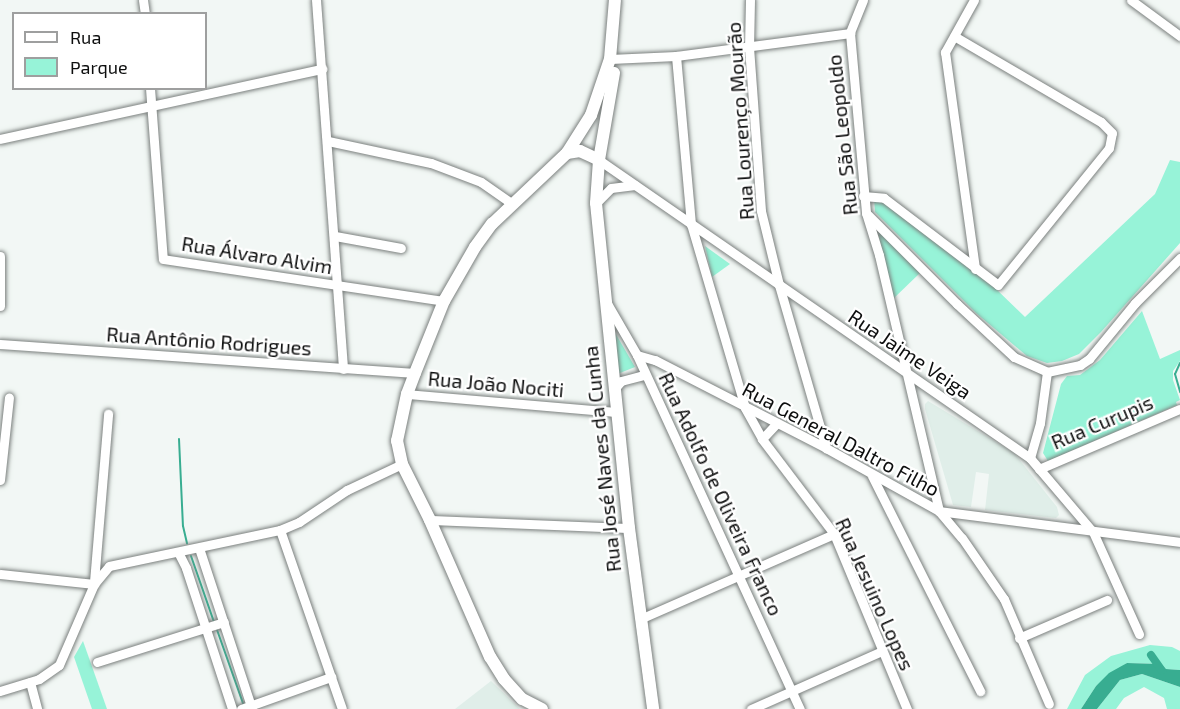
<!DOCTYPE html>
<meta charset="utf-8">
<style>
body{margin:0}
#map{position:relative;width:1180px;height:709px;overflow:hidden;background:#f2f7f5;font-family:"Exo 2",sans-serif}
div>[style]{position:absolute}
[style*='--x']{left:calc(var(--x)*1px);top:calc(var(--y)*1px);width:calc(var(--w)*1px);rotate:calc(var(--a)*1deg)}
.built>*{inset:0;background:#e0eee9}
.green>*{inset:0;background:#97f3d8}
.water>*{inset:0;background:#38ad91}
.stream>*{height:2px;margin:-1px;padding:0 1px;transform-origin:1px;border-radius:1px;background:#38ad91}
.canal>*{height:8px;margin:-4px;padding:0 4px;transform-origin:4px;border-radius:4px;background:#38ad91}
.roads{filter:drop-shadow(0 0 2px #7b807e) drop-shadow(0 0 2px #7b807e)}
.minor>*{height:9px;margin:-4.5px;padding:0 4.5px;transform-origin:4.5px;border-radius:4.5px;background:#fff}
.major>*{height:12px;margin:-6px;padding:0 6px;transform-origin:6px;border-radius:6px;background:#fff}
span{translate:-50% -50%;white-space:nowrap;text-align:center;line-height:1.15;-webkit-text-stroke:4.5px #fff;paint-order:stroke}
.street-label{font-size:20px;color:#0d0e0e}
.legend{position:absolute;left:12px;top:12px;width:195px;height:78px;box-sizing:border-box;background:#fff;border:2px solid #9e9f9f;margin:0;padding:8px 10px;list-style:none;font-size:18px;color:#0d0e0e}
.legend li{display:flex;align-items:center;gap:12px;height:30px}
.legend b{width:30px;border:2px solid #9e9f9f}
</style>
<div id="map">
<div class="built">
<i style="clip-path:polygon(928px 401px,1014px 453px,1057px 507px,1059px 515px,1056px 518px,985px 510px,989px 474px,976px 472px,971px 507px,953px 505px,925px 409px,925px 404px)"></i>
<i style="clip-path:polygon(491px 681px,520px 709px,455px 709px)"></i>
</div>
<div class="green">
<i style="clip-path:polygon(1170px 160px,1180px 162px,1180px 243px,1101px 332px,1079px 354px,1062px 361px,1047px 363px,1027px 356px,976px 313px,875px 212px,874px 198px,881px 201px,995px 288px,1025px 317px,1155px 194px)"></i>
<i style="clip-path:polygon(877px 228px,921px 272px,893px 299px)"></i>
<i style="clip-path:polygon(705px 246px,730px 264px,712px 277px)"></i>
<i style="clip-path:polygon(1142px 311px,1160px 359px,1180px 350px,1180px 361px,1173px 371px,1173px 380px,1180px 400px,1176px 402px,1177px 405px,1048px 461px,1043px 453px,1061px 384px,1067px 376px,1080px 375px,1100px 360px)"></i>
<i style="clip-path:polygon(614px 331px,635px 367px,615px 375px)"></i>
<i style="clip-path:polygon(83px 641px,107px 709px,92px 709px,74px 657px)"></i>
<i style="clip-path:polygon(1150px 645px,1172px 647px,1180px 651px,1180px 670px,1166px 669px,1161px 664px,1127px 663px,1096px 686px,1081px 709px,1067px 709px,1085px 675px,1111px 656px)"></i>
<i style="clip-path:polygon(1142px 674px,1180px 687px,1180px 709px,1167px 709px,1164px 698px,1144px 687px,1124px 698px,1116px 709px,1097px 709px,1120px 680px)"></i>
</div>
<div class="water">
<i style="clip-path:polygon(1127px 663px,1161px 664px,1166px 669px,1180px 670px,1180px 687px,1142px 674px,1120px 680px,1097px 709px,1081px 709px,1096px 686px,1109px 673px)"></i>
</div>
<div class="stream">
<i style="--x:1180;--y:363;--w:12;--a:114"></i>
<i style="--x:1175;--y:374;--w:19;--a:74"></i>
<i style="--x:179;--y:439;--w:87;--a:87.4"></i>
<i style="--x:183;--y:526;--w:18;--a:77"></i>
<i style="--x:191;--y:556;--w:70;--a:70.8"></i>
<i style="--x:216;--y:627;--w:84;--a:70.5"></i>
</div>
<div class="canal">
<i style="--x:1151;--y:655;--w:19;--a:55"></i>
</div>
<div class="roads">
<div class="minor">
<i style="--x:143;--y:0;--w:14;--a:82"></i>
<i style="--x:316;--y:0;--w:370;--a:85.8"></i>
<i style="--x:750;--y:0;--w:47;--a:91.2"></i>
<i style="--x:749;--y:47;--w:164;--a:85.8"></i>
<i style="--x:761;--y:211;--w:76;--a:76.3"></i>
<i style="--x:779;--y:285;--w:170;--a:73.9"></i>
<i style="--x:863;--y:0;--w:35;--a:112"></i>
<i style="--x:850;--y:33;--w:181;--a:84.9"></i>
<i style="--x:866;--y:213;--w:44;--a:72.8"></i>
<i style="--x:879;--y:255;--w:263;--a:76.8"></i>
<i style="--x:939;--y:511;--w:35;--a:50"></i>
<i style="--x:962;--y:538;--w:74;--a:55.5"></i>
<i style="--x:1004;--y:599;--w:114;--a:66.8"></i>
<i style="--x:974;--y:0;--w:60;--a:119.1"></i>
<i style="--x:945;--y:52;--w:219;--a:82.1"></i>
<i style="--x:1131;--y:0;--w:61;--a:36.3"></i>
<i style="--x:676;--y:56;--w:169;--a:84.9"></i>
<i style="--x:691;--y:224;--w:192;--a:73.6"></i>
<i style="--x:745;--y:408;--w:35;--a:61"></i>
<i style="--x:762;--y:439;--w:119;--a:52.8"></i>
<i style="--x:834;--y:534;--w:190;--a:67.4"></i>
<i style="--x:610;--y:59;--w:66;--a:-2.6"></i>
<i style="--x:676;--y:56;--w:176;--a:-7.5"></i>
<i style="--x:150;--y:88;--w:171;--a:85.7"></i>
<i style="--x:163;--y:259;--w:284;--a:8.5"></i>
<i style="--x:0;--y:139;--w:330;--a:-12.3"></i>
<i style="--x:328;--y:141;--w:105;--a:12.1"></i>
<i style="--x:431;--y:163;--w:53;--a:20.8"></i>
<i style="--x:481;--y:182;--w:38;--a:35"></i>
<i style="--x:599;--y:160;--w:524;--a:34.66"></i>
<i style="--x:1030;--y:458;--w:97;--a:49.6"></i>
<i style="--x:1093;--y:532;--w:112;--a:65.7"></i>
<i style="--x:863;--y:196;--w:21;--a:5"></i>
<i style="--x:884;--y:198;--w:143;--a:37.3"></i>
<i style="--x:998;--y:285;--w:176;--a:-51"></i>
<i style="--x:1109;--y:148;--w:15;--a:-79"></i>
<i style="--x:1112;--y:133;--w:16;--a:-135"></i>
<i style="--x:1101;--y:122;--w:170;--a:-149.7"></i>
<i style="--x:596;--y:203;--w:21;--a:-45"></i>
<i style="--x:611;--y:188;--w:24;--a:-7"></i>
<i style="--x:868;--y:215;--w:126;--a:45"></i>
<i style="--x:957;--y:304;--w:78;--a:42.9"></i>
<i style="--x:1014;--y:357;--w:36;--a:24"></i>
<i style="--x:1047;--y:372;--w:34;--a:-12"></i>
<i style="--x:1080;--y:365;--w:11;--a:-34"></i>
<i style="--x:1089;--y:359;--w:72;--a:-50.6"></i>
<i style="--x:1135;--y:303;--w:64;--a:-45"></i>
<i style="--x:335;--y:236;--w:67;--a:10.3"></i>
<i style="--x:0;--y:256;--w:50;--a:90"></i>
<i style="--x:608;--y:305;--w:58;--a:59.9"></i>
<i style="--x:637;--y:355;--w:390;--a:65.3"></i>
<i style="--x:0;--y:344;--w:416;--a:4"></i>
<i style="--x:637;--y:355;--w:19;--a:16"></i>
<i style="--x:655;--y:360;--w:192;--a:27.2"></i>
<i style="--x:826;--y:448;--w:129;--a:29.1"></i>
<i style="--x:939;--y:511;--w:243;--a:7.3"></i>
<i style="--x:615;--y:388;--w:9;--a:-49"></i>
<i style="--x:621;--y:381;--w:24;--a:-15"></i>
<i style="--x:407;--y:394;--w:211;--a:4.9"></i>
<i style="--x:762;--y:439;--w:22;--a:-47"></i>
<i style="--x:1030;--y:458;--w:36;--a:-74"></i>
<i style="--x:1040;--y:423;--w:51;--a:-82.2"></i>
<i style="--x:1039;--y:469;--w:153;--a:-23.1"></i>
<i style="--x:872;--y:476;--w:241;--a:63.3"></i>
<i style="--x:0;--y:480;--w:83;--a:-83.8"></i>
<i style="--x:430;--y:520;--w:199;--a:2.3"></i>
<i style="--x:280;--y:530;--w:189;--a:70.9"></i>
<i style="--x:199;--y:548;--w:169;--a:71.8"></i>
<i style="--x:178;--y:552;--w:18;--a:63"></i>
<i style="--x:186;--y:568;--w:148;--a:71.9"></i>
<i style="--x:0;--y:574;--w:95;--a:6.1"></i>
<i style="--x:94;--y:582;--w:169;--a:-85.2"></i>
<i style="--x:640;--y:619;--w:212;--a:-23.7"></i>
<i style="--x:1019;--y:638;--w:96;--a:-23.4"></i>
<i style="--x:97;--y:662;--w:133;--a:-17.5"></i>
<i style="--x:30;--y:682;--w:28;--a:75"></i>
<i style="--x:0;--y:691;--w:41;--a:-17.1"></i>
<i style="--x:39;--y:679;--w:24;--a:-35"></i>
<i style="--x:59;--y:665;--w:88;--a:-66.6"></i>
<i style="--x:94;--y:584;--w:23;--a:-50"></i>
<i style="--x:109;--y:566;--w:175;--a:-11.9"></i>
<i style="--x:280;--y:530;--w:21;--a:-23"></i>
<i style="--x:299;--y:522;--w:58;--a:-33.7"></i>
<i style="--x:347;--y:490;--w:61;--a:-25.3"></i>
<i style="--x:241;--y:709;--w:96;--a:-19.6"></i>
<i style="--x:751;--y:709;--w:143;--a:-23.9"></i>
</div>
<div class="major">
<i style="--x:614;--y:73;--w:88;--a:99.8"></i>
<i style="--x:599;--y:160;--w:43;--a:94"></i>
<i style="--x:596;--y:203;--w:327;--a:84.2"></i>
<i style="--x:629;--y:528;--w:183;--a:82.4"></i>
<i style="--x:567;--y:153;--w:13;--a:-9"></i>
<i style="--x:580;--y:151;--w:21;--a:25"></i>
<i style="--x:542;--y:709;--w:22;--a:-153"></i>
<i style="--x:522;--y:699;--w:27;--a:-132"></i>
<i style="--x:504;--y:679;--w:26;--a:-122"></i>
<i style="--x:490;--y:657;--w:150;--a:-113.7"></i>
<i style="--x:430;--y:520;--w:63;--a:-116.6"></i>
<i style="--x:402;--y:464;--w:24;--a:-102"></i>
<i style="--x:397;--y:441;--w:48;--a:-78"></i>
<i style="--x:407;--y:394;--w:22;--a:-69"></i>
<i style="--x:415;--y:373;--w:78;--a:-68.1"></i>
<i style="--x:444;--y:301;--w:62;--a:-60.1"></i>
<i style="--x:475;--y:247;--w:29;--a:-54"></i>
<i style="--x:492;--y:224;--w:103;--a:-43.4"></i>
<i style="--x:567;--y:153;--w:45;--a:-57.7"></i>
<i style="--x:591;--y:115;--w:59;--a:-71.3"></i>
<i style="--x:610;--y:59;--w:59;--a:-85.2"></i>
</div>
</div>
<div class="street-label">
<span style="left:740px;top:121px;rotate:-94deg">Rua Lourenço Mourão</span>
<span style="left:842px;top:135px;rotate:-96deg">Rua São Leopoldo</span>
<span style="left:257px;top:255px;rotate:9deg">Rua Álvaro Alvim</span>
<span style="left:209px;top:341px;rotate:4deg">Rua Antônio Rodrigues</span>
<span style="left:910px;top:354px;rotate:34deg">Rua Jaime Veiga</span>
<span style="left:496px;top:384px;rotate:5deg">Rua João Nociti</span>
<span style="left:1102px;top:422px;rotate:-23deg">Rua Curupis</span>
<span style="left:841px;top:439px;rotate:28deg">Rua General Daltro Filho</span>
<span style="left:602px;top:459px;rotate:-96deg">Rua José Naves da Cunha</span>
<span style="left:721px;top:494px;rotate:65deg">Rua Adolfo de Oliveira Franco</span>
<span style="left:875px;top:594px;rotate:66deg">Rua Jesuino Lopes</span>
</div>
<ul class="legend">
<li><b style="height:8px;background:#fff"></b>Rua</li>
<li><b style="height:16px;background:#97f3d8"></b>Parque</li>
</ul>
</div>
